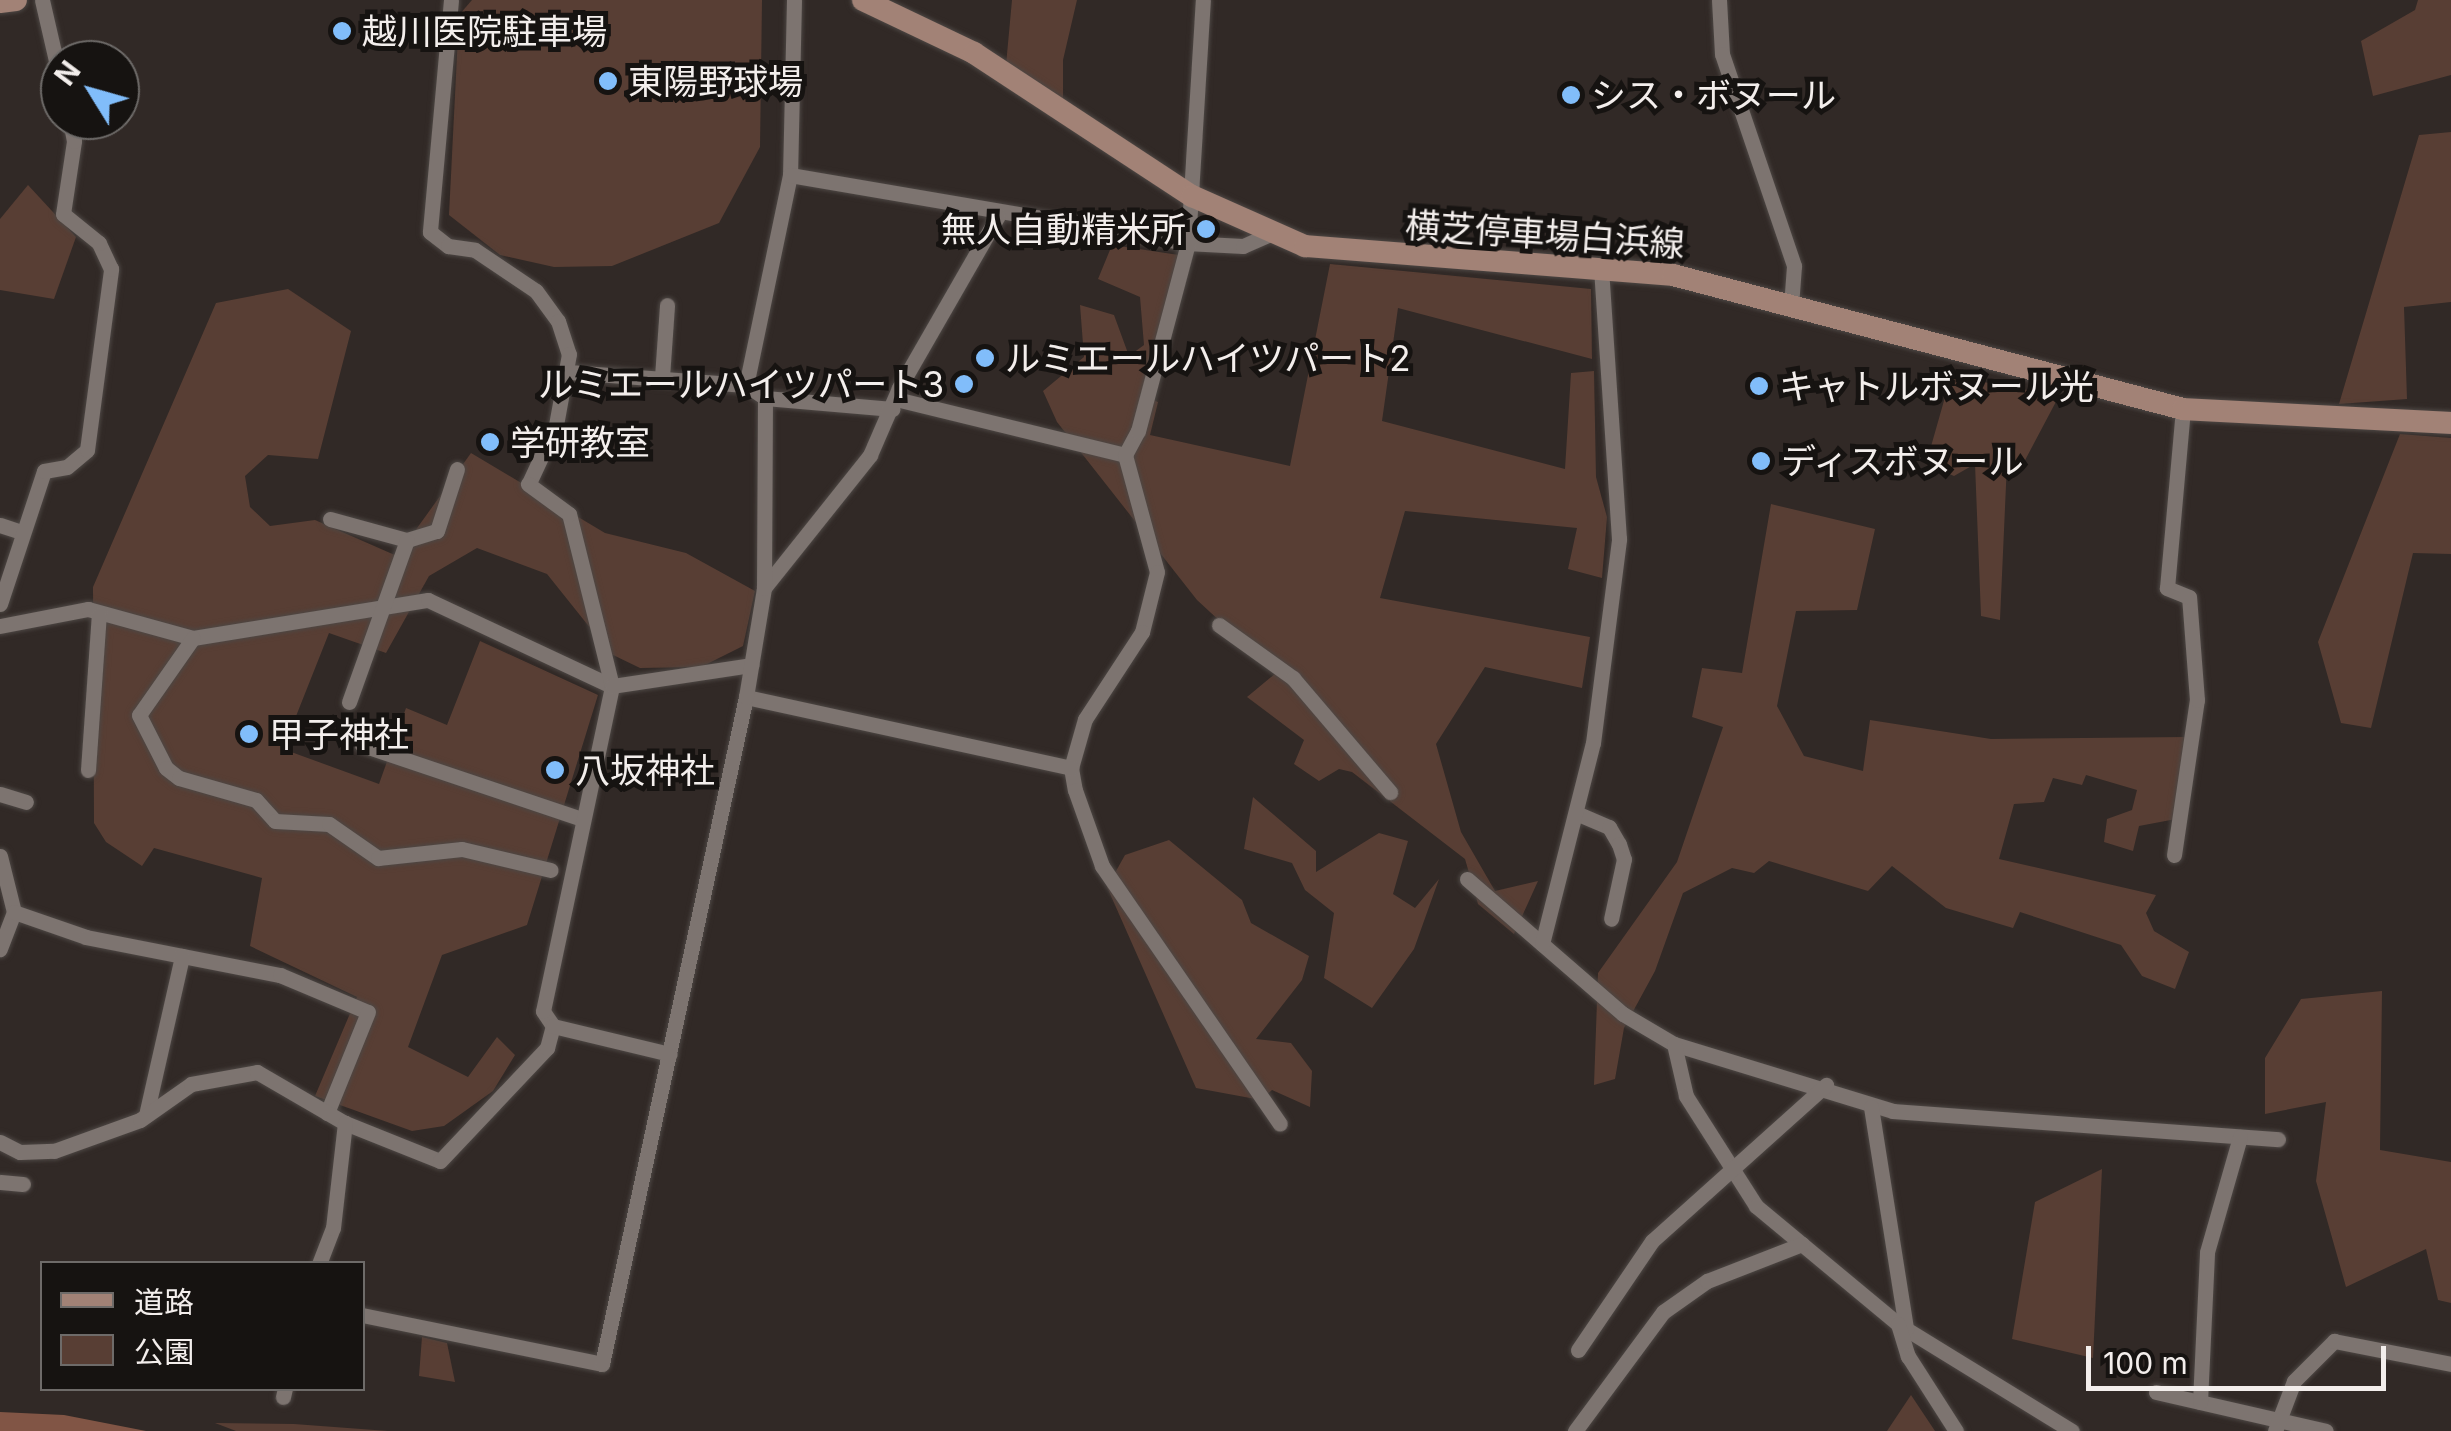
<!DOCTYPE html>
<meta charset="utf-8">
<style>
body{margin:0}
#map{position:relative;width:2451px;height:1431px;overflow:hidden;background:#312926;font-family:Inter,"Noto Sans JP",sans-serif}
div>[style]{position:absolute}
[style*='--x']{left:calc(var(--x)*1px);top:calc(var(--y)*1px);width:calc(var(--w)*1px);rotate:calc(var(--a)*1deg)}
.green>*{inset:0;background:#583e34}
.water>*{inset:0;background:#815545}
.roads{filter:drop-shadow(0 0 2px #4d4744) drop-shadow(0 0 2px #4d4744)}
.street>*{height:15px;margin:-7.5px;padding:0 7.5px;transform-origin:7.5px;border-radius:7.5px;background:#7d7470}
.secondary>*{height:22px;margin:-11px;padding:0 11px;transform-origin:11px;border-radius:11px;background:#a28276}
.dots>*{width:28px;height:28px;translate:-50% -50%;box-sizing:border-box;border:5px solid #161311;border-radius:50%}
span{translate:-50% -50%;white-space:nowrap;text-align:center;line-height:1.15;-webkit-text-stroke:10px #161311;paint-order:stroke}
.poi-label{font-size:35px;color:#f3eeec}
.left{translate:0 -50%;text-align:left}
.right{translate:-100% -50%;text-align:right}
.street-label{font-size:35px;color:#f3eeec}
.legend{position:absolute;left:40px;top:1261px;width:325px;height:130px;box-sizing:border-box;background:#161311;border:2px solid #6e6b69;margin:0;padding:12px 18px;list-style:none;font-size:30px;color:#f3eeec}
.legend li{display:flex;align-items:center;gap:20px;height:50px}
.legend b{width:50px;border:2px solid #6e6b69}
.north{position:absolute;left:40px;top:40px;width:100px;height:100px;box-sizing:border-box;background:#161311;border:2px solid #6e6b69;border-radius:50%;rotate:307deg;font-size:28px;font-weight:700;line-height:40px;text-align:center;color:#f3eeec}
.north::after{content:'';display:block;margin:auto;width:35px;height:45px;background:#81bdfa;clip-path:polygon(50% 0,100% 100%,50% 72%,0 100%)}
.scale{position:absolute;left:2086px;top:1346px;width:300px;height:45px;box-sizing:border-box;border:5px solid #f3eeec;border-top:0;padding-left:12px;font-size:30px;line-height:35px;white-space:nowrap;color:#f3eeec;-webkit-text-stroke:8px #161311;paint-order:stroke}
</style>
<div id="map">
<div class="green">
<i style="clip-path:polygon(472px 0,762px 0,760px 147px,719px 223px,612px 266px,554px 267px,500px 255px,449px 215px,459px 15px)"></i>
<i style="clip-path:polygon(1012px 0,1077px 0,1063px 60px,1063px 102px,1006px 65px)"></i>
<i style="clip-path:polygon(2418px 0,2451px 0,2451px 75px,2373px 96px,2361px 41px,2415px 10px)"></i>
<i style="clip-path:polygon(2451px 132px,2451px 302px,2404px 307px,2407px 399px,2339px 404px,2419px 135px)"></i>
<i style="clip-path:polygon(28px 185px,76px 237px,54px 299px,0 290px,0 219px)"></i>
<i style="clip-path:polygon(1112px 245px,1179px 255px,1141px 395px,1158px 402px,1150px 435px,1290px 466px,1330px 264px,1591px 289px,1592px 359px,1398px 308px,1382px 421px,1565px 469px,1571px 373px,1594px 371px,1596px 477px,1607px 517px,1602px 578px,1568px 569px,1577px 528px,1405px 511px,1380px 598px,1590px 637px,1582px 688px,1485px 667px,1436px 744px,1461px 832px,1495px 891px,1538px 881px,1514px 934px,1478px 904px,1465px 859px,1352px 772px,1339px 769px,1319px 781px,1294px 764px,1304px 740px,1247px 697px,1276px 673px,1197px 600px,1057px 422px,1043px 391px,1084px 357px,1080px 305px,1114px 315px,1129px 356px,1144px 345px,1140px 297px,1098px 279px)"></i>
<i style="clip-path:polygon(288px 289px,351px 331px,318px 459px,268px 455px,245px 476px,250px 507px,270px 526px,315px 520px,397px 556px,471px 453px,605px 533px,686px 553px,755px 591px,743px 646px,701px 667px,640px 668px,611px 654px,547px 574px,477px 548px,429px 576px,386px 653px,329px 633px,283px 749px,379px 784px,406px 708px,447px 725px,480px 641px,598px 695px,527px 925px,442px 955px,408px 1047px,468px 1077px,497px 1037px,515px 1055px,493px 1091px,444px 1126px,412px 1131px,315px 1096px,357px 997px,250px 946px,262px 878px,154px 848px,142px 866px,106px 842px,94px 823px,93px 587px,216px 303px)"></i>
<i style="clip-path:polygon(1951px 376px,2059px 396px,2022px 466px,2007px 463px,2000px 620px,1981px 616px,1975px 464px,1954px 476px,1926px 464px)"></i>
<i style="clip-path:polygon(2400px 434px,2451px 438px,2451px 554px,2413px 553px,2371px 728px,2341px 723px,2318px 642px)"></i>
<i style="clip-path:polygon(1771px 504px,1875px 529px,1857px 610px,1796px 611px,1777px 706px,1804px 756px,1863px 771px,1870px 720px,1991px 739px,2187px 737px,2176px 819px,2139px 826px,2133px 851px,2104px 842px,2107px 819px,2132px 810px,2137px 790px,2086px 775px,2082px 785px,2053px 778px,2044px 802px,2014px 804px,1999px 859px,2156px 895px,2146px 913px,2154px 931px,2189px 952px,2175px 989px,2142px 976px,2121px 945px,2020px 912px,2013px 928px,1946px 908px,1892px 866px,1868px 891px,1769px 861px,1754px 873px,1732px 868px,1683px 893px,1655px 971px,1624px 1028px,1615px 1079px,1594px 1085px,1598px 973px,1677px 862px,1723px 727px,1692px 717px,1702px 668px,1742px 673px)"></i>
<i style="clip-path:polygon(1253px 797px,1316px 851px,1316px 872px,1379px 833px,1408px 841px,1393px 894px,1415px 908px,1439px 879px,1414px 949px,1372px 1008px,1324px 978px,1334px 913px,1305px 890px,1292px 863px,1244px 849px)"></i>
<i style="clip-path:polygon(1169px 840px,1242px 900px,1251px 923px,1309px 956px,1302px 980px,1256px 1039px,1291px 1043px,1312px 1071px,1310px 1107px,1272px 1090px,1261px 1100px,1196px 1088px,1107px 887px,1125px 855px)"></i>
<i style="clip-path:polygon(2382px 991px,2380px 1150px,2451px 1162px,2451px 1303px,2438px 1300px,2426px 1249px,2346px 1287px,2316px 1181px,2326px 1102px,2265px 1114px,2265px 1058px,2301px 999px)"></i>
<i style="clip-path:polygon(2102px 1169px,2093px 1358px,2012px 1339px,2035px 1202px)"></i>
<i style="clip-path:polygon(422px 1337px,447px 1343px,455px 1382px,419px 1376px)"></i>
<i style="clip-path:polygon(1911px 1395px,1935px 1431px,1887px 1431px)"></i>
<i style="clip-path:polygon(215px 1423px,294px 1424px,388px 1431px,236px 1431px)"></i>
</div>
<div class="water">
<i style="clip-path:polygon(0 1412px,64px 1415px,146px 1431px,0 1431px)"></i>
</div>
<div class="roads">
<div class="street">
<i style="--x:42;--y:0;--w:80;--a:77"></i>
<i style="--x:451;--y:0;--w:233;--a:95.2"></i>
<i style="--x:430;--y:232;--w:23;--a:38"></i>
<i style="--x:448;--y:246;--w:27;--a:8"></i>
<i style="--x:475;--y:250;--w:73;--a:33.9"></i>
<i style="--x:536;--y:291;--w:37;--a:54"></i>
<i style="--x:558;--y:321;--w:35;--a:72"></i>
<i style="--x:569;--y:354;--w:72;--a:100.4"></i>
<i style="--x:556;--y:425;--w:64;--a:115"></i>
<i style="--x:794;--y:0;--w:175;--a:91.3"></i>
<i style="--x:790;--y:175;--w:215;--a:101.8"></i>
<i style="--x:746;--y:385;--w:23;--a:34"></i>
<i style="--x:765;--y:398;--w:128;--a:4.9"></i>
<i style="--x:1719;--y:0;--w:54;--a:86.8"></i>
<i style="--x:1722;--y:54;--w:224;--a:71.2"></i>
<i style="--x:1794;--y:266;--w:40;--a:94.3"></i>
<i style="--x:790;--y:175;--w:402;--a:9.7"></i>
<i style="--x:1186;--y:243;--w:57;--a:3"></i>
<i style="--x:1243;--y:246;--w:30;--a:-24"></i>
<i style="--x:569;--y:372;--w:177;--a:4.2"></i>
<i style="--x:662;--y:377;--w:72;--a:-86"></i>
<i style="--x:896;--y:399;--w:236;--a:13.7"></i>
<i style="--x:1125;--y:455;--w:121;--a:74.7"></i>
<i style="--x:1157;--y:572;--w:62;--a:104"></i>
<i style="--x:1142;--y:632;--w:104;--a:123.2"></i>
<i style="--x:1085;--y:719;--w:51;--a:105.9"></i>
<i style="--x:1071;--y:768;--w:22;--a:80"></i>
<i style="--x:1075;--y:790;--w:81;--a:70.4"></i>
<i style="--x:1102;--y:866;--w:313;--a:55.4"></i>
<i style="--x:1125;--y:455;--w:27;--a:-62"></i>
<i style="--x:1138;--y:431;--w:195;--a:-75.1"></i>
<i style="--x:1188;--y:243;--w:243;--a:-86.5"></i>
<i style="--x:330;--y:519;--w:80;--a:15.3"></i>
<i style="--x:407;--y:540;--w:31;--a:-17"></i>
<i style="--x:437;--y:531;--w:65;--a:-72.1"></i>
<i style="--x:0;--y:525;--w:22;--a:18"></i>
<i style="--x:764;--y:588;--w:170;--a:-51.4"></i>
<i style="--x:870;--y:455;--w:73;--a:-66.6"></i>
<i style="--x:899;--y:388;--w:198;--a:-60.1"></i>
<i style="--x:0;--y:604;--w:140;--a:-71.7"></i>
<i style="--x:44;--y:471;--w:23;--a:-10"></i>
<i style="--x:67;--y:467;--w:26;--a:-40"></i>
<i style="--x:87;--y:450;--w:183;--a:-82.4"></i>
<i style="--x:111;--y:269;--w:29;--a:-115"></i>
<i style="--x:99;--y:243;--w:46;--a:-141.1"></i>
<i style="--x:63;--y:214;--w:74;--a:-81.4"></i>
<i style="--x:74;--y:141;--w:21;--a:-101"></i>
<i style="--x:1219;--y:625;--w:91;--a:35.6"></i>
<i style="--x:1293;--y:678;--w:150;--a:49.6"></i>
<i style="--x:0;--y:626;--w:90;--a:-10.9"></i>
<i style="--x:88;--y:609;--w:109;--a:15.4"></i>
<i style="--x:193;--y:638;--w:238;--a:-9.2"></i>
<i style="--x:428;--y:600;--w:203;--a:25.1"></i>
<i style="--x:612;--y:686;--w:177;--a:-104"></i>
<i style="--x:569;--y:514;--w:51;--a:-143.8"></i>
<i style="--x:193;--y:638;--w:94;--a:125"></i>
<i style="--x:139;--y:715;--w:59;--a:63"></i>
<i style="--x:166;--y:768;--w:16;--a:38"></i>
<i style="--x:179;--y:778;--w:80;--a:15.9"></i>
<i style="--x:256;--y:800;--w:28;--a:48"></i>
<i style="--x:275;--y:821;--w:54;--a:3.2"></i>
<i style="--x:329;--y:824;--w:60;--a:34.8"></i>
<i style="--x:378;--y:858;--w:84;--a:-6.1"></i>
<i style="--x:462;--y:849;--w:91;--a:13.3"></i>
<i style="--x:746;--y:697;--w:333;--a:12.3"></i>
<i style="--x:349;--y:702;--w:172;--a:-70.3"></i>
<i style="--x:362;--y:745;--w:232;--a:18.6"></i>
<i style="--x:88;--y:770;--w:156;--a:-86"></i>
<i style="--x:0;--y:794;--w:27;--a:17"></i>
<i style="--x:1576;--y:813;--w:36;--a:23"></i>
<i style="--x:1609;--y:827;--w:20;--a:60"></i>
<i style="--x:1619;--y:844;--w:16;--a:72"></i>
<i style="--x:1624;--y:859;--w:61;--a:102.2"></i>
<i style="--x:2174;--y:855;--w:157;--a:-81.6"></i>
<i style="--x:2197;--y:700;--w:103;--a:-94.4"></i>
<i style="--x:2189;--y:597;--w:24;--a:-158"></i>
<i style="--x:2167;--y:588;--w:180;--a:-84.9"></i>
<i style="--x:0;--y:856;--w:58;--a:76"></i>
<i style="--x:14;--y:912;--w:40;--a:111"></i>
<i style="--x:1467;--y:879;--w:206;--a:40.9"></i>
<i style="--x:1623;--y:1014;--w:59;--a:30.5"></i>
<i style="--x:1674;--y:1044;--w:229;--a:17"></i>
<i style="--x:1893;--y:1111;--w:386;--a:4.2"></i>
<i style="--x:14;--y:912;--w:76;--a:19.1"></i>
<i style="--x:86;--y:937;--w:198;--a:11.1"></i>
<i style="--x:280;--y:975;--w:95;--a:22.8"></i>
<i style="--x:368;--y:1012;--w:109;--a:112.1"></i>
<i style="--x:1542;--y:944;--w:207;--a:-75.8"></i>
<i style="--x:1593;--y:743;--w:206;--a:-82.7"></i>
<i style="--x:1619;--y:539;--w:273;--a:-93.8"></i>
<i style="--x:553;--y:1026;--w:18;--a:-124"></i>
<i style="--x:543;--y:1011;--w:332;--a:-78"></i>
<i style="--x:612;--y:686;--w:141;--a:-8.6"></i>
<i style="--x:1674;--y:1044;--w:53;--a:77"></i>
<i style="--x:1686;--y:1096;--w:130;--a:57.5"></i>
<i style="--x:1756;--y:1206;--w:185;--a:39.7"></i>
<i style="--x:1898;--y:1324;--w:204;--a:31.6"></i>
<i style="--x:1871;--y:1107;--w:225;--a:81"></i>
<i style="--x:146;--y:1115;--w:163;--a:-77.2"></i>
<i style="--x:0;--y:1142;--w:22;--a:27"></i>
<i style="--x:20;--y:1152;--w:34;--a:-2"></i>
<i style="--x:54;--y:1151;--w:91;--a:-19.8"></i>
<i style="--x:140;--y:1120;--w:62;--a:-35.2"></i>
<i style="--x:191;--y:1084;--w:67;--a:-10.3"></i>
<i style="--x:257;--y:1072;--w:102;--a:30.1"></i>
<i style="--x:345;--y:1123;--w:102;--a:21.8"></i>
<i style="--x:440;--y:1161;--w:156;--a:-46.6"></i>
<i style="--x:547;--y:1048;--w:23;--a:-75"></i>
<i style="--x:553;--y:1026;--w:120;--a:13.5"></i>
<i style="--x:0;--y:1182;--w:23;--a:5"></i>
<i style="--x:319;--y:1264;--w:39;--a:-69"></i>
<i style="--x:333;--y:1228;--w:106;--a:-83.5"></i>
<i style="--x:362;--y:1315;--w:245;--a:11.5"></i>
<i style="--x:602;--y:1364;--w:682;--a:-77.82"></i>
<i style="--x:746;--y:697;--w:110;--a:-80.6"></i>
<i style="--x:764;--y:588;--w:190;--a:-89.7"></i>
<i style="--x:1898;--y:1324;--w:34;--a:73"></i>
<i style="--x:1908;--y:1356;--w:89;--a:57.4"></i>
<i style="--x:1578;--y:1350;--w:132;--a:-55.8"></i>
<i style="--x:1652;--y:1241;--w:234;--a:-41.9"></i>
<i style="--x:2156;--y:1392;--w:174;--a:12.9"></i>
<i style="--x:283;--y:1397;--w:9;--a:-77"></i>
<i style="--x:2200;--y:1402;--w:150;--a:-87.3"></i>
<i style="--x:2207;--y:1252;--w:120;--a:-74"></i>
<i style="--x:1575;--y:1431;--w:148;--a:-53.5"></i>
<i style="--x:1663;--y:1312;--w:54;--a:-35.2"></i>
<i style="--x:1707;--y:1281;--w:102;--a:-21.3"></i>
<i style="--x:2275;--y:1431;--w:53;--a:-69.2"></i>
<i style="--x:2294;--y:1381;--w:57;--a:-45"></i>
<i style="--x:2334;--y:1341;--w:119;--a:11.1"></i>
</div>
<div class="secondary">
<i style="--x:863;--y:0;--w:123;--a:25.5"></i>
<i style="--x:974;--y:53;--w:261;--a:33.3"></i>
<i style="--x:1192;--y:196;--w:124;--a:23.9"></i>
<i style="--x:1305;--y:246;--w:369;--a:4.5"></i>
<i style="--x:1673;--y:275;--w:527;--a:14.72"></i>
<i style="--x:2183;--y:409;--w:268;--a:3"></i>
<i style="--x:0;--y:2;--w:16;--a:-7"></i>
</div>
</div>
<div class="dots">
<i style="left:342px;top:31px;background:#81bdfa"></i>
<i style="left:608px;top:81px;background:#81bdfa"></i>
<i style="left:1571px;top:95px;background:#81bdfa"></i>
<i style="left:1206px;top:229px;background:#81bdfa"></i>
<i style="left:985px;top:358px;background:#81bdfa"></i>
<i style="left:964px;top:384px;background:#81bdfa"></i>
<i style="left:1759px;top:386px;background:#81bdfa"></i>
<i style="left:490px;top:442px;background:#81bdfa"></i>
<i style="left:1761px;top:461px;background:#81bdfa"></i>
<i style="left:249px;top:734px;background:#81bdfa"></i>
<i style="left:555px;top:770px;background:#81bdfa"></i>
</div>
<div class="poi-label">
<span class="left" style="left:362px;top:31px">越川医院駐車場</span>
<span class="left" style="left:628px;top:81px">東陽野球場</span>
<span class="left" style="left:1591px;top:95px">シス・ボヌール</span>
<span class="right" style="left:1186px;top:229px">無人自動精米所</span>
<span class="left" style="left:1005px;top:358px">ルミエールハイツパート2</span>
<span class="right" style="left:944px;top:384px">ルミエールハイツパート3</span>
<span class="left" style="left:1779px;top:386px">キャトルボヌール光</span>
<span class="left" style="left:510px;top:442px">学研教室</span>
<span class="left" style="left:1781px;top:461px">ディスボヌール</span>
<span class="left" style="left:269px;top:734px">甲子神社</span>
<span class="left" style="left:575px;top:770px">八坂神社</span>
</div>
<div class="street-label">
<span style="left:1545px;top:234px;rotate:4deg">横芝停車場白浜線</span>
</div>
<ul class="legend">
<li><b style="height:12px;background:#a28276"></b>道路</li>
<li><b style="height:28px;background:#583e34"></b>公園</li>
</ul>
<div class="north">N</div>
<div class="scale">100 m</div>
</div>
